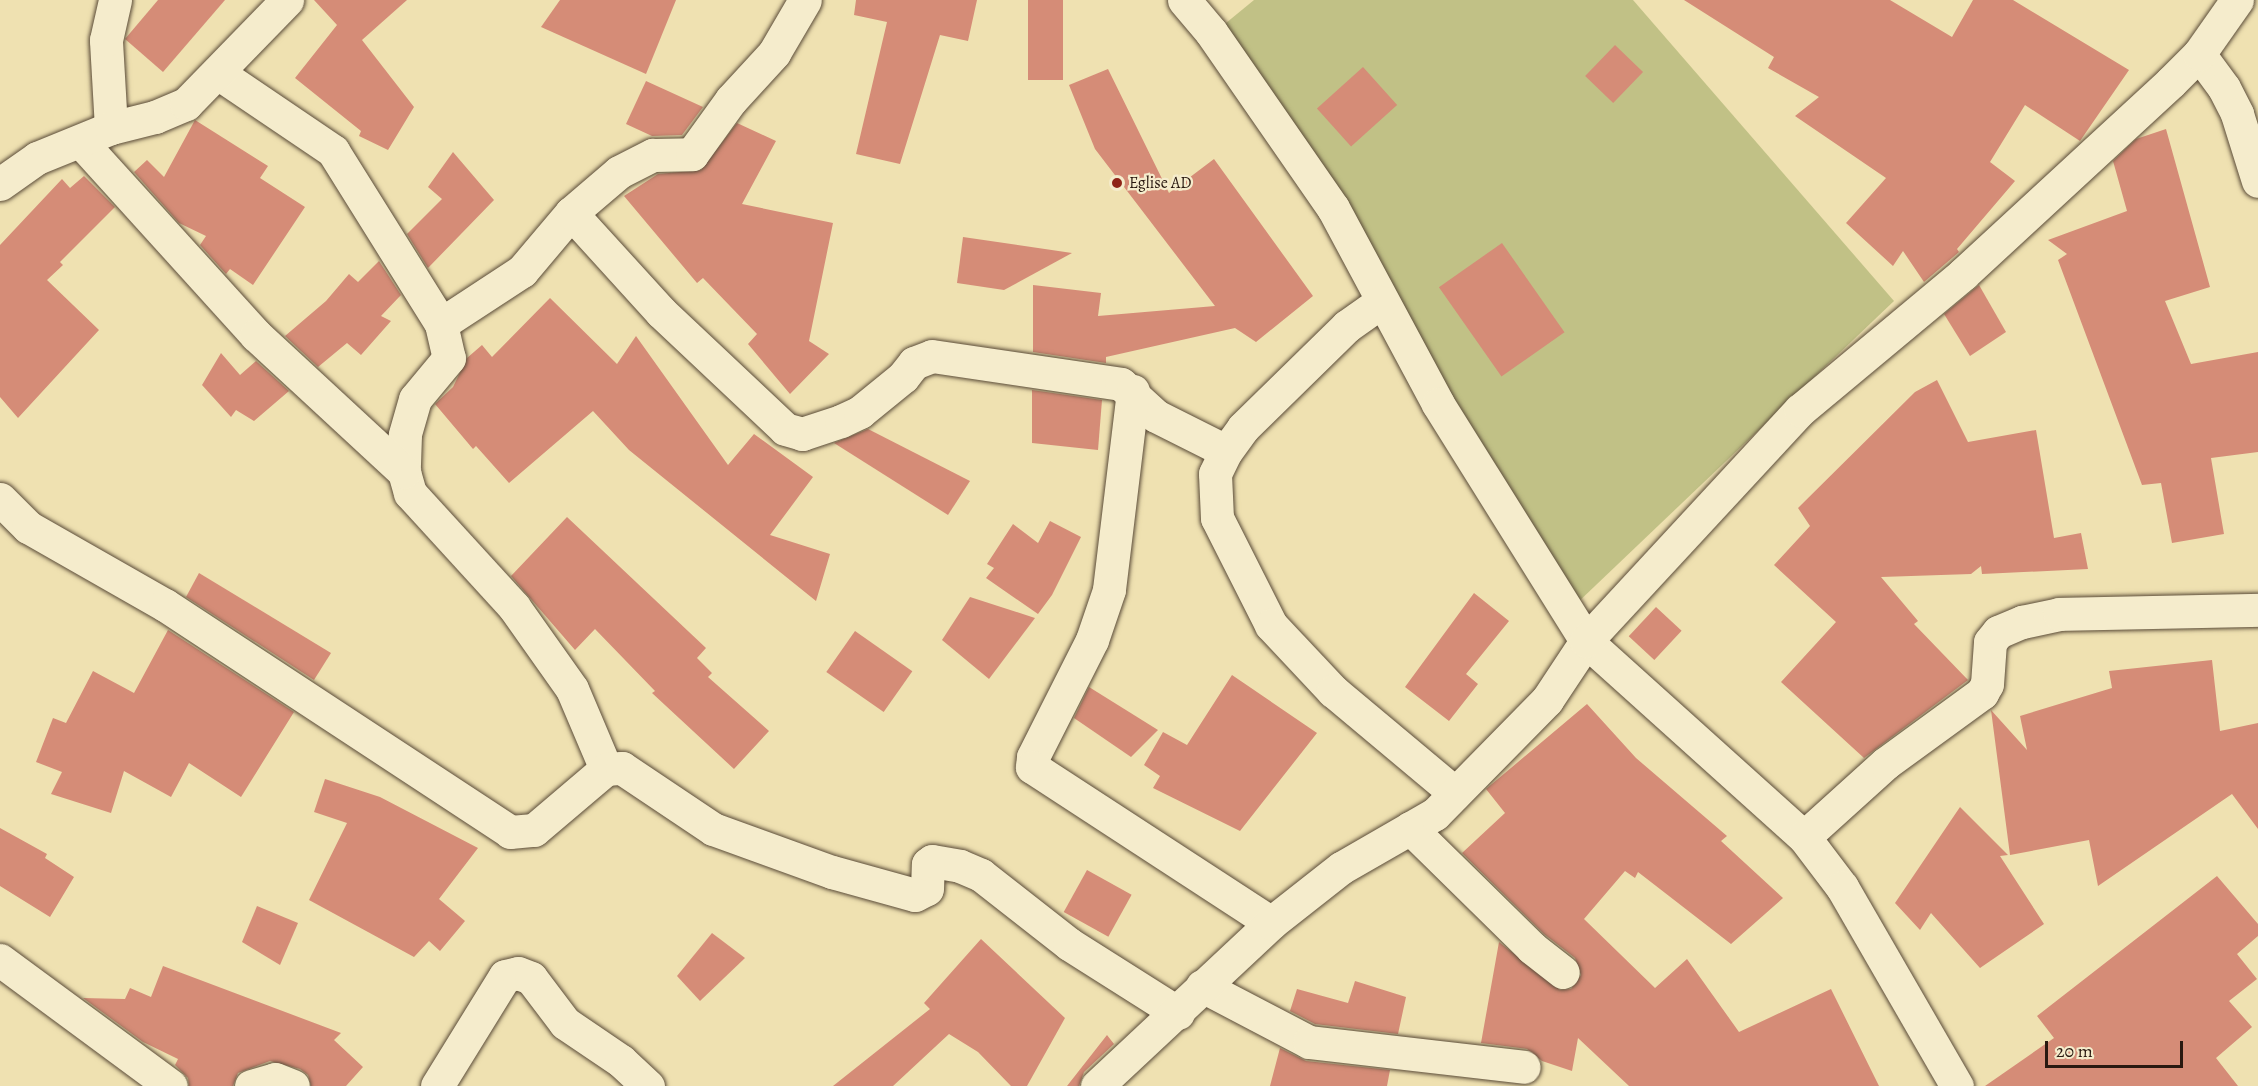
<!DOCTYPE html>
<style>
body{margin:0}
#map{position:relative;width:2258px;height:1086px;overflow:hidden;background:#efe1b1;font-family:Alegreya,serif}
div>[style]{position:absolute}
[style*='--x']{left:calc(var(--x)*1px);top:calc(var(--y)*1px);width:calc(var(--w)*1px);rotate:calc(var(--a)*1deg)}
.green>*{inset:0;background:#c1c186}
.building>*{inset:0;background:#d58c77;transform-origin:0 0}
.roads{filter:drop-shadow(0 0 2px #5a4b38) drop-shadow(0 0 2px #5a4b38)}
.minor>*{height:33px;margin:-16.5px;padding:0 16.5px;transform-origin:16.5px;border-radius:16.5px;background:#f5eccc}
.dots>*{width:16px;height:16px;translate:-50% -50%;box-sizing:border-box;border:3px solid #f5eccc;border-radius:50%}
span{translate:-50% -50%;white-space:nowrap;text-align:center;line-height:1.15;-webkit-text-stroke:4.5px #f5eccc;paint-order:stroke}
.poi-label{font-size:16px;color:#291910}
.left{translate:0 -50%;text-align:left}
.scale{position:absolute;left:2045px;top:1041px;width:138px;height:27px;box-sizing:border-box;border:3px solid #291910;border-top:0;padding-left:8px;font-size:18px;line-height:21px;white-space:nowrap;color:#291910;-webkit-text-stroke:4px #f5eccc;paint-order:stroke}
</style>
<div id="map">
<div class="green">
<i style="clip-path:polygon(1254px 0,1633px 0,1894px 301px,1574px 606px,1215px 32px)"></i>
</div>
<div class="building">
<i style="clip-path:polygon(158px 0,225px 0,163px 72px,125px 39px)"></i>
<i style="clip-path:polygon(314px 0,407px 0,362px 40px,414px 107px,388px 150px,359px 136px,361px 131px,295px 78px,337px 25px)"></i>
<i style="clip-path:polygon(560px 0,676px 0,646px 74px,541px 27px)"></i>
<i style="clip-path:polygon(856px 0,977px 0,968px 41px,940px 35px,900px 164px,856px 154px,887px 22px,854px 15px)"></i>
<i style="left:1028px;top:0;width:35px;height:80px"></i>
<i style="clip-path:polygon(1684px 0,1890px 0,1952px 37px,1973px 0,2013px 0,2129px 70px,2080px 141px,2025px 105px,1990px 162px,2015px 181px,1957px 249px,1959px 252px,1924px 282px,1903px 251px,1893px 266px,1846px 223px,1886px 178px,1795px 116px,1819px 97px,1768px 68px,1774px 57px)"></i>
<i style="left:1615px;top:45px;width:39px;height:43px;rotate:44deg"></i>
<i style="left:1363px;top:67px;width:51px;height:62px;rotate:48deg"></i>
<i style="clip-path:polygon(1108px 69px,1169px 193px,1214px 159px,1313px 296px,1256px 342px,1235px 328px,1106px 357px,1106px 363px,1033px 352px,1033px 285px,1101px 293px,1098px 316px,1215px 306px,1095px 149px,1069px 85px)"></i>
<i style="clip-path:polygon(646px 81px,703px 107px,682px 135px,652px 136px,626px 124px)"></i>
<i style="clip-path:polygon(195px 120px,268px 166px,260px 178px,305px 207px,253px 285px,230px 269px,226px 274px,200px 245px,206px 236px,179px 223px,134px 172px,147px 160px,164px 177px)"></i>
<i style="clip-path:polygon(737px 123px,776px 141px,742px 204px,833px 223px,809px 341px,829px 354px,790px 394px,748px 344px,757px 334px,703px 278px,697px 283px,624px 196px,658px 174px,701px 170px)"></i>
<i style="clip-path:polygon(2166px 129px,2210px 287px,2165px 301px,2191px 364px,2258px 352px,2258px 452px,2211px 458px,2224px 534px,2172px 543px,2161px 483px,2142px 485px,2058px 260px,2067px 254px,2048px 240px,2127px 211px,2113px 161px,2136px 139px)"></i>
<i style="clip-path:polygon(453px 152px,494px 200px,428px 268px,407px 234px,442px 199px,428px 187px)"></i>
<i style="clip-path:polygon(84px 176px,115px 207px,60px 262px,63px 265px,47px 280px,99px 330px,18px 418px,0 397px,0 245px,62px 179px,70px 188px)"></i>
<i style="clip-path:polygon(963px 237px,1072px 253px,1004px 290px,957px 283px)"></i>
<i style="left:1502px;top:243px;width:109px;height:77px;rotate:55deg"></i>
<i style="clip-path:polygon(379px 261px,401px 295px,381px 316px,391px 321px,361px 355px,347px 343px,318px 367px,285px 336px,326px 301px,349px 274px,358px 282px)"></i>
<i style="clip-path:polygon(1979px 285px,2006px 332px,1970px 356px,1944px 314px)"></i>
<i style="clip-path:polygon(550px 298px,617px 364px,636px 336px,728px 465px,754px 434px,813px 477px,770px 535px,830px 554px,816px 601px,629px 450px,593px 411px,509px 483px,476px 446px,473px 449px,435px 404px,453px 387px,467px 358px,482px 345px,492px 357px)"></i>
<i style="clip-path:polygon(221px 353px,240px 375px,256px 361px,289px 391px,254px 421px,236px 410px,231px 417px,202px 385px)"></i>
<i style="clip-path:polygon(1937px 380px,1968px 442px,2036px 430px,2054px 538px,2081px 533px,2088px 569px,1982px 574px,1981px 566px,1971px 574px,1881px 577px,1918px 621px,1914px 624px,1968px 680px,1864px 758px,1781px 682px,1836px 622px,1774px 565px,1810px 526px,1798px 508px,1915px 392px)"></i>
<i style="clip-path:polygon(1032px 390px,1102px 400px,1098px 450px,1032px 443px)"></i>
<i style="clip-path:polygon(868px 429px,970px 481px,948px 515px,834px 443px)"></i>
<i style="clip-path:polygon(567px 517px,706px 648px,697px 658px,712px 673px,708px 677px,769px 731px,734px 769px,652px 693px,655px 691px,595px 629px,575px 650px,511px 576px)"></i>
<i style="clip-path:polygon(1050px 521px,1081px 537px,1052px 595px,1038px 614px,986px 578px,994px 568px,987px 564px,1013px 524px,1038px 543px)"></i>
<i style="clip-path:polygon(199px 573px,331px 653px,314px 680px,186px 597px)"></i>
<i style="clip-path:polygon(1474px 593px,1509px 621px,1466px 674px,1478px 684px,1449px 721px,1405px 687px)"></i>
<i style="clip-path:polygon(970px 597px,1035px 618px,989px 679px,942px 640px)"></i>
<i style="left:1656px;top:607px;width:35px;height:40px;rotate:43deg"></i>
<i style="clip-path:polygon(168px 630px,294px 712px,241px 797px,189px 763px,171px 797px,124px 771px,111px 813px,51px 794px,62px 772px,36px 762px,53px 718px,66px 723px,93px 671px,134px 693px)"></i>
<i style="left:855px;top:631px;width:70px;height:50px;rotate:35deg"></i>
<i style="clip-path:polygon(2212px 660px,2220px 731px,2258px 723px,2258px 829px,2232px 794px,2098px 886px,2089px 840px,2010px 855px,1991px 710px,2027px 750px,2020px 716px,2112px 688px,2109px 671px)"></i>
<i style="clip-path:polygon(1232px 675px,1317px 733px,1240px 831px,1153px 788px,1160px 776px,1144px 765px,1163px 732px,1187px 745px)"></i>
<i style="clip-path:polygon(1089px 687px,1158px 730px,1131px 757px,1074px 718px)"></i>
<i style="clip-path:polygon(1587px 704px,1636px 758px,1727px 836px,1721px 841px,1783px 898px,1731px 944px,1638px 872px,1635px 878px,1625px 871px,1584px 919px,1655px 988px,1687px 959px,1739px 1032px,1831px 989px,1879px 1086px,1629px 1086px,1578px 1038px,1572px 1071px,1542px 1061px,1527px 1049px,1481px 1043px,1499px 942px,1560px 990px,1571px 989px,1581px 975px,1575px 958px,1544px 934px,1462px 853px,1505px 813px,1486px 789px)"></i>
<i style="clip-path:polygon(325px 779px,380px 797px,478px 848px,439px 899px,465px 921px,440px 951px,429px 941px,414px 957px,309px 900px,347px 823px,314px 812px)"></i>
<i style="clip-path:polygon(1960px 807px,2008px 855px,2000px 856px,2044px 924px,1980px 968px,1931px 913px,1920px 930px,1895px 903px)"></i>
<i style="clip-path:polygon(0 828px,47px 854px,45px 858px,74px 877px,50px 917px,0 886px)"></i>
<i style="left:1087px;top:870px;width:51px;height:48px;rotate:29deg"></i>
<i style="clip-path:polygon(2217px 876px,2258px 924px,2258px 936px,2237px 954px,2257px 979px,2229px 1001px,2252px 1027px,2216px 1058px,2238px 1086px,1985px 1086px,2054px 1038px,2037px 1016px)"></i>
<i style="clip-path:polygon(257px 906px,298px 923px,280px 965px,242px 942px)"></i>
<i style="clip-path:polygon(712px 933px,745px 958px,700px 1001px,677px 976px)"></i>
<i style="clip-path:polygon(981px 939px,1065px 1018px,1027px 1086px,1011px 1086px,978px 1052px,949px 1034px,893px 1086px,833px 1086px,930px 1009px,924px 1003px)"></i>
<i style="clip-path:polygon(163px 966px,341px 1033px,334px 1040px,363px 1067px,346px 1086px,311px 1086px,308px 1075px,300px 1069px,270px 1061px,238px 1073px,233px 1086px,189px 1086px,188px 1078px,175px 1065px,178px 1059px,143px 1042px,83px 998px,125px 999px,130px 988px,151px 997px)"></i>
<i style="clip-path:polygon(1355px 981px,1406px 997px,1398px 1034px,1315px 1024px,1290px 1011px,1297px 989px,1348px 1003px)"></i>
<i style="clip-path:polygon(1107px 1035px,1114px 1044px,1084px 1072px,1079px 1086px,1067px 1086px)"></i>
<i style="clip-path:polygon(1280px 1048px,1306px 1061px,1390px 1070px,1387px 1086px,1270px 1086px)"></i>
</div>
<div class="roads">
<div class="minor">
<i style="--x:1184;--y:0;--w:42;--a:49.8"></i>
<i style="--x:1211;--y:32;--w:214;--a:55.3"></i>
<i style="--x:1333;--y:208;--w:222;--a:61.8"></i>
<i style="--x:1438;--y:404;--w:279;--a:58"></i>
<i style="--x:1586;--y:641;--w:293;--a:42"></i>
<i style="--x:1804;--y:837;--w:63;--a:52.8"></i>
<i style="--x:1842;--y:887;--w:230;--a:60"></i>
<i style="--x:2199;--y:54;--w:42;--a:53.7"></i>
<i style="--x:2224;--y:88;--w:29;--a:63"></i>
<i style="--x:2237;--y:114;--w:70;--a:72.6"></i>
<i style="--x:218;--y:73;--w:139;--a:34.1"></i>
<i style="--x:333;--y:151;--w:204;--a:58"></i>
<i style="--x:441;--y:324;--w:35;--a:77"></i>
<i style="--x:449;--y:358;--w:53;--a:129.7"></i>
<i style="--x:415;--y:399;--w:37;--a:106"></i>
<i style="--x:405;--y:435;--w:37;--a:92"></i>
<i style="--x:404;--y:472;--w:22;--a:74"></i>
<i style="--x:410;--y:493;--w:154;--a:47.6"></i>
<i style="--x:514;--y:607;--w:100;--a:54.7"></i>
<i style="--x:572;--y:689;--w:87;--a:67"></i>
<i style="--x:111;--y:128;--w:88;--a:-93.3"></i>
<i style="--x:106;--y:40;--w:41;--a:-77.3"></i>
<i style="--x:81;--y:142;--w:261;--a:47.8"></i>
<i style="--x:256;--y:335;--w:202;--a:42.8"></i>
<i style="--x:0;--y:184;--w:45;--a:-35.1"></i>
<i style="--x:37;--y:158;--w:80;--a:-22.1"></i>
<i style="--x:111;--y:128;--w:45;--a:-14"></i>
<i style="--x:155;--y:117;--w:34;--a:-23"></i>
<i style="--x:186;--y:104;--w:145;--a:-45.8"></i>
<i style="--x:571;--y:213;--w:134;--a:47.7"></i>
<i style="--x:661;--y:312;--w:170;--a:43.3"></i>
<i style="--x:785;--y:429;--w:18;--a:16"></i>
<i style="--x:802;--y:434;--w:41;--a:-18.4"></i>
<i style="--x:841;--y:421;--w:21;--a:-25"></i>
<i style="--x:860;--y:412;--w:55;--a:-39.1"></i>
<i style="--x:903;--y:377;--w:18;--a:-52"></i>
<i style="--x:914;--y:363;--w:19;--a:-21"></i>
<i style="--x:932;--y:356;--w:191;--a:8.4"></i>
<i style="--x:1121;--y:384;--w:47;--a:42.4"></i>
<i style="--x:1156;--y:416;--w:78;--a:26.6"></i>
<i style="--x:1381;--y:302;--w:42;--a:144.8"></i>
<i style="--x:1347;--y:326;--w:146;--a:135.6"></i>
<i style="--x:1243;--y:428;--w:29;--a:126"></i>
<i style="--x:1226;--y:451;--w:25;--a:116"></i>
<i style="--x:1215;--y:474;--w:44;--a:87.4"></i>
<i style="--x:1217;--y:518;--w:120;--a:63.2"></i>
<i style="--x:1271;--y:625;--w:91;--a:46.8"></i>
<i style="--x:1333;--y:691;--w:159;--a:39.9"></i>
<i style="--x:441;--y:324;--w:97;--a:-33.2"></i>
<i style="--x:522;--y:271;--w:76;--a:-49.8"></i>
<i style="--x:571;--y:213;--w:63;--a:-40.5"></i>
<i style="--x:619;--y:172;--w:38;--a:-27"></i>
<i style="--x:653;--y:155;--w:39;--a:-1"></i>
<i style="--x:692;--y:154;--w:67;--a:-54.2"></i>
<i style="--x:731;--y:100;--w:64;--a:-47.5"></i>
<i style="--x:774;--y:53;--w:61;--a:-59.7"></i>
<i style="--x:1133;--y:391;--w:200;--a:96.9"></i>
<i style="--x:1109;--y:590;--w:53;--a:108.8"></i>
<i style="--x:1092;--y:640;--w:131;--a:116.8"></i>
<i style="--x:1033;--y:757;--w:10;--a:96"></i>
<i style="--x:1032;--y:767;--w:285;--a:33.1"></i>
<i style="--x:0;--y:499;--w:40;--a:45"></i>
<i style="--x:28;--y:527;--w:158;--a:29.7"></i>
<i style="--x:165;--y:605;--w:413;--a:33.3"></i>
<i style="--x:510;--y:832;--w:24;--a:-5"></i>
<i style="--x:534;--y:830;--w:94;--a:-40.3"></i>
<i style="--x:606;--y:769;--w:16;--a:-4"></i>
<i style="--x:622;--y:768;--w:110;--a:33.8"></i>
<i style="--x:713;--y:829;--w:127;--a:19.9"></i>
<i style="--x:832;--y:872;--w:86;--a:15.5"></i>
<i style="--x:915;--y:895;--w:13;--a:-27"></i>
<i style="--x:927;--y:889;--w:25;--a:-88"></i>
<i style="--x:928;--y:864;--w:5;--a:-37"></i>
<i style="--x:932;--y:861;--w:28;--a:10"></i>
<i style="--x:960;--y:866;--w:23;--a:23"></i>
<i style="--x:981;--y:875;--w:112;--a:38.1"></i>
<i style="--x:1069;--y:944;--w:129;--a:32.3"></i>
<i style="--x:1410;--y:828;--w:171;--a:44.5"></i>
<i style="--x:1532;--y:948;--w:39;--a:38"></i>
<i style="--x:1804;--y:837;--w:110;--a:-42.1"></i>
<i style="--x:1886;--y:763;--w:119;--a:-36.1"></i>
<i style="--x:1982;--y:693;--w:10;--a:-61"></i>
<i style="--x:1987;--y:684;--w:42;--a:-85.9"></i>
<i style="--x:1990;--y:642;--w:13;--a:-51"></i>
<i style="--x:1998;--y:632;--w:26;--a:-23"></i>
<i style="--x:2022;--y:622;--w:38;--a:-12"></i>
<i style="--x:2059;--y:614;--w:199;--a:-1.2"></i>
<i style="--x:0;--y:960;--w:212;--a:36.4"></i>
<i style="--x:1202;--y:986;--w:121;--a:27.6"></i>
<i style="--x:1309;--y:1042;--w:216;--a:6.6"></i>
<i style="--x:251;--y:1086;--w:25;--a:-16"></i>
<i style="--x:275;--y:1079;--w:19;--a:21"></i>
<i style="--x:437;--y:1086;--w:129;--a:-58.3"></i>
<i style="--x:505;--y:976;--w:13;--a:-13"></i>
<i style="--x:518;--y:973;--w:14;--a:21"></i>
<i style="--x:531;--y:978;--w:56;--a:52.9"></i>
<i style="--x:565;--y:1023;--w:68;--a:34.2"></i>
<i style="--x:621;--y:1061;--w:37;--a:43"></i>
<i style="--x:1097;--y:1086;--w:238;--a:-43.1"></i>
<i style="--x:1271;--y:923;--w:89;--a:-38.2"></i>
<i style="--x:1341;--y:868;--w:108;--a:-29.9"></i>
<i style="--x:1435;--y:814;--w:160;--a:-45.5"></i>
<i style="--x:1547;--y:700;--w:71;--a:-56.5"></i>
<i style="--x:1586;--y:641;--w:315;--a:-47.2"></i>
<i style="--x:1800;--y:410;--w:212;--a:-39.8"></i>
<i style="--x:1963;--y:274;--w:283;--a:-42.7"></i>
<i style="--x:2171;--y:82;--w:40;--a:-45"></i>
<i style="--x:2199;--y:54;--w:66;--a:-54.9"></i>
</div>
</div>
<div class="dots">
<i style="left:1117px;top:183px;background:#8f2418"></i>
</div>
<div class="poi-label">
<span class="left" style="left:1129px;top:183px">Eglise AD</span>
</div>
<div class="scale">20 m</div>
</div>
